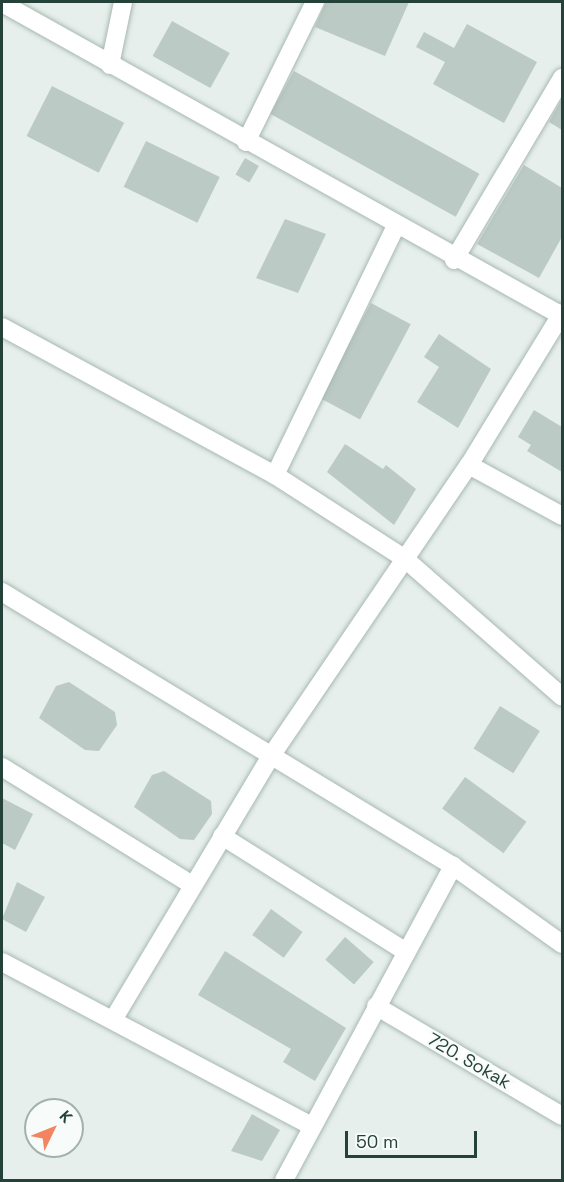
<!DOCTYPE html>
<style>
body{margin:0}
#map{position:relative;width:564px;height:1182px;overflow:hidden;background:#e6efeb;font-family:"Space Grotesk",sans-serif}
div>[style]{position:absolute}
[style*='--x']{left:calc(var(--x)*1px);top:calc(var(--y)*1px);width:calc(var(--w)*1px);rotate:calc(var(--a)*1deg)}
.building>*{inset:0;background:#bbcac4;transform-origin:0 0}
.roads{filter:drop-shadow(0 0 2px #a8b8b2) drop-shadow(0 0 2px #a8b8b2)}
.minor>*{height:18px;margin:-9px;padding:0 9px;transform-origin:9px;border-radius:9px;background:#fff}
span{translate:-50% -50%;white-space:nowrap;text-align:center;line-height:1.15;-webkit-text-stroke:4.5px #f7fbf9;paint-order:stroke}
.street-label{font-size:18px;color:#24423a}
.frame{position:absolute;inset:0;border:3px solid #24423a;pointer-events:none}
.north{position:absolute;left:24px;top:1098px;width:60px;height:60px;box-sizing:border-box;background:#f7fbf9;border:2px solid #a3b1ad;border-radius:50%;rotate:47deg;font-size:16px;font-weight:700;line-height:24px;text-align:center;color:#24423a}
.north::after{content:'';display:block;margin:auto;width:21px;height:27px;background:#f4845f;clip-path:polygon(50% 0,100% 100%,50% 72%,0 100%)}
.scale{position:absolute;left:345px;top:1131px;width:132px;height:27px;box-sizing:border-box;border:3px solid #24423a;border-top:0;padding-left:8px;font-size:18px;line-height:21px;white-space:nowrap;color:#24423a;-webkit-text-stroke:4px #f7fbf9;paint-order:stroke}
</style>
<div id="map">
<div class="building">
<i style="clip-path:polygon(326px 2px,409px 2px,385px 56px,315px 27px)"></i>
<i style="left:172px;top:21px;width:66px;height:40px;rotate:29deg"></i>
<i style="clip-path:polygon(467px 24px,537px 62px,504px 123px,433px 84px,445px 62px,416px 47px,424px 32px,454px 48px)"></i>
<i style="left:294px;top:71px;width:212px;height:49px;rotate:29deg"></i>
<i style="left:52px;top:86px;width:81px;height:56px;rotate:27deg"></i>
<i style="clip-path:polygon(562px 99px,562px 130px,549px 122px)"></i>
<i style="left:146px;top:141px;width:82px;height:51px;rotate:26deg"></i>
<i style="left:245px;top:158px;width:16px;height:19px;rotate:30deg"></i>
<i style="clip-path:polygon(524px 165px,562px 188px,562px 237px,539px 278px,477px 244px)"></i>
<i style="clip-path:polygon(285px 219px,326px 234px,298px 293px,256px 278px)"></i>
<i style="left:371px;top:303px;width:45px;height:108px;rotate:28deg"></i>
<i style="clip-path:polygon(439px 334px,491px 369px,458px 428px,417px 402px,439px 367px,424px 357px)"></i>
<i style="clip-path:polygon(534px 410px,562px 427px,562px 472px,527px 451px,531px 445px,518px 437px)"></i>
<i style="clip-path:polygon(345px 444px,383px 469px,386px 465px,416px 489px,394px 525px,327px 472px)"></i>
<i style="clip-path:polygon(69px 682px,115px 712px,117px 725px,99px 751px,85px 750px,39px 718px,56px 686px)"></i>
<i style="left:500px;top:706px;width:47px;height:50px;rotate:32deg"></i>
<i style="clip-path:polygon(164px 771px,211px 801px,212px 814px,194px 840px,180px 839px,134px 807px,152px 775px)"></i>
<i style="left:465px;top:777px;width:76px;height:39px;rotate:36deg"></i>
<i style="clip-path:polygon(2px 798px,33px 814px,15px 850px,2px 843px)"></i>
<i style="clip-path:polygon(17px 882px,45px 897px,26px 932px,2px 919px)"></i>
<i style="left:271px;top:909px;width:39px;height:32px;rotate:36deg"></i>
<i style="left:345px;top:937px;width:38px;height:30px;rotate:41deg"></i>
<i style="clip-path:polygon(225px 951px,346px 1028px,315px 1081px,283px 1062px,291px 1049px,198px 995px)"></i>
<i style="clip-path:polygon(252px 1114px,280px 1130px,262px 1161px,231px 1151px)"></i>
</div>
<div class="roads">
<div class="minor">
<i style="--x:2;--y:3;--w:642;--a:29.2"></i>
<i style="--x:110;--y:65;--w:64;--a:-78.3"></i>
<i style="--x:246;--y:142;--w:156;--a:-63.8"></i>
<i style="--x:454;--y:260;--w:212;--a:-59.3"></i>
<i style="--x:2;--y:327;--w:311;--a:28.5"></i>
<i style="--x:275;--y:475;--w:153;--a:32.8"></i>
<i style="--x:404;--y:558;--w:210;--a:41.3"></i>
<i style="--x:469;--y:465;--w:106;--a:28.7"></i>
<i style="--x:275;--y:475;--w:277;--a:-64.1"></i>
<i style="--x:2;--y:592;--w:528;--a:31.28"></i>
<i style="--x:453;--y:866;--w:134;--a:35.6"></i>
<i style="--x:2;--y:767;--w:224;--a:31.8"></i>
<i style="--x:222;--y:836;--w:218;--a:32.2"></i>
<i style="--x:2;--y:962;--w:351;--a:27.9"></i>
<i style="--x:376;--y:1006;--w:216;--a:30.6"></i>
<i style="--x:113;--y:1020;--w:308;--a:-59.1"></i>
<i style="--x:271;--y:756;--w:352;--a:-55.8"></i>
<i style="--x:469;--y:465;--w:178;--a:-58.5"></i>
<i style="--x:284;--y:1180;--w:357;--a:-61.7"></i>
</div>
</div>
<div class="street-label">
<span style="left:469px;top:1061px;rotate:30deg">720. Sokak</span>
</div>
<div class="frame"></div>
<div class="north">K</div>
<div class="scale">50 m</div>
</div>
